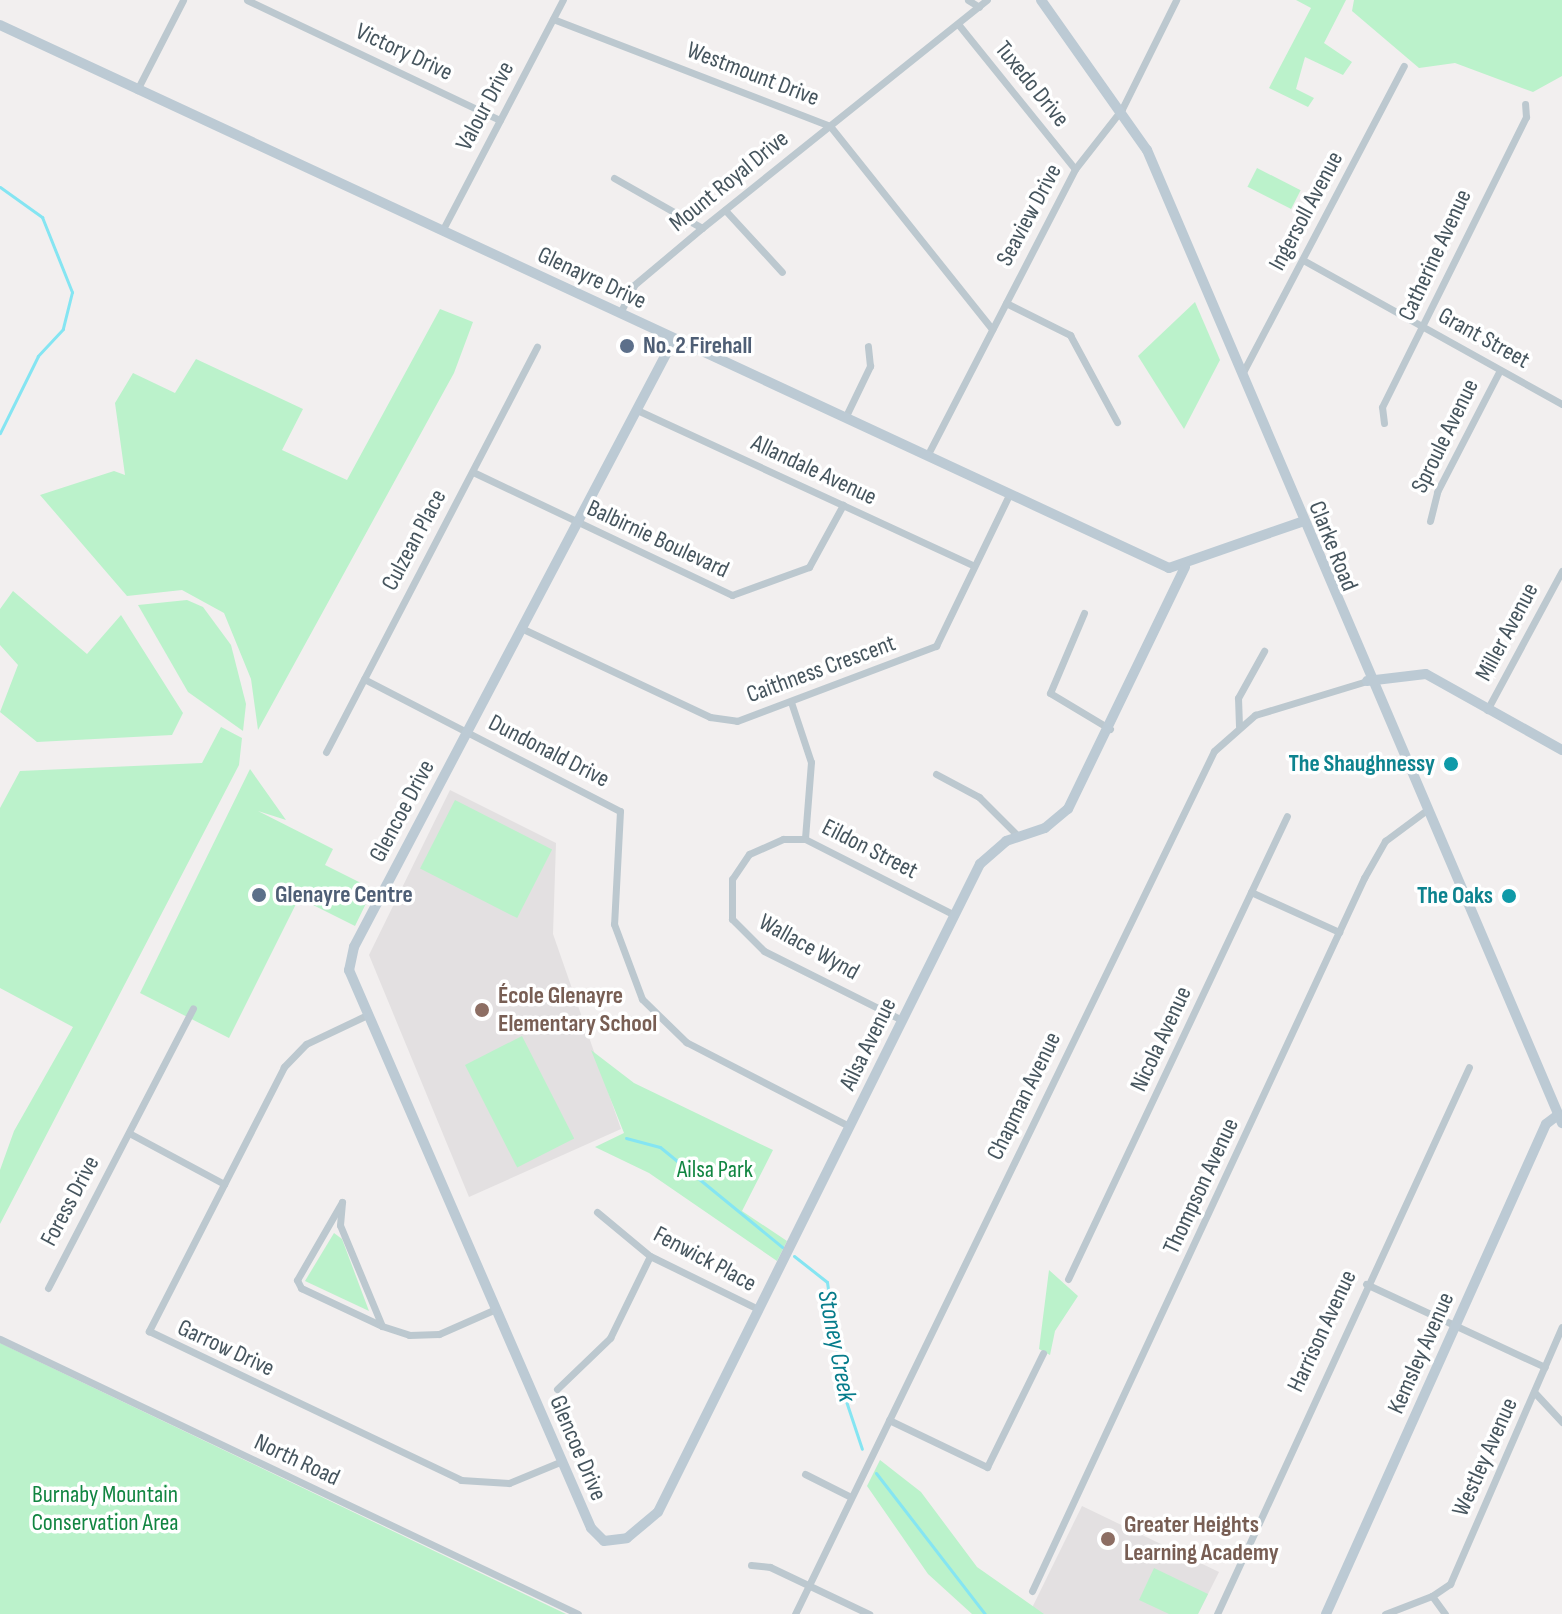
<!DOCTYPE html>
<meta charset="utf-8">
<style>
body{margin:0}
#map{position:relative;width:1562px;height:1614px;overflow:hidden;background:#f2efef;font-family:"Sofia Sans Condensed",sans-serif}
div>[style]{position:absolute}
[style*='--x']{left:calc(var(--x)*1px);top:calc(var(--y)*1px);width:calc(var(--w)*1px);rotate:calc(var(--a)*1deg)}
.education>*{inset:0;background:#e3e0e1}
.green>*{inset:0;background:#bbf2cb;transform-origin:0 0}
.stream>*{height:3px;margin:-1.5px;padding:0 1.5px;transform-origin:1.5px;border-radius:1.5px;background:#85e5f2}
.street>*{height:7px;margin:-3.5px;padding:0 3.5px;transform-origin:3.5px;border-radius:3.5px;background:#bcc8cf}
.secondary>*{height:10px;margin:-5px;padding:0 5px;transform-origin:5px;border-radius:5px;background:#bccad4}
.dots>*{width:22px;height:22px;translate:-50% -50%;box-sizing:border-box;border:4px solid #fff;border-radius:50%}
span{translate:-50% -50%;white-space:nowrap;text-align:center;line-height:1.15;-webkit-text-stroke:7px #fff;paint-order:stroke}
.street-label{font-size:24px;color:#46555e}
.service-label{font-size:24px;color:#4e5e75;font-weight:700}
.left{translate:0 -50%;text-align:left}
.culture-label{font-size:24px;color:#0d838f;font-weight:700}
.right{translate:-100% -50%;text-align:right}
.education-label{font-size:24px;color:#785e54;font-weight:700}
.park-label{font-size:24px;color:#118541}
.water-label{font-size:26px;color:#067c8b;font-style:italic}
</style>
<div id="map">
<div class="education">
<i style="clip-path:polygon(450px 790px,556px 843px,553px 934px,621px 1129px,469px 1197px,369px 955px)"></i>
<i style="clip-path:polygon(1082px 1506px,1219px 1572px,1198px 1614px,1029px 1614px)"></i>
</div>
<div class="green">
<i style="clip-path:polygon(1296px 0,1346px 0,1324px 43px,1352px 62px,1343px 75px,1305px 57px,1296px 89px,1314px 98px,1308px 107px,1269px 88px,1311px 8px)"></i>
<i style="clip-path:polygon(1354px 0,1562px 0,1562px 76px,1533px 92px,1455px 63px,1419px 68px,1352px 11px)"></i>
<i style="left:1257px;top:168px;width:49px;height:21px;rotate:27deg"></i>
<i style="clip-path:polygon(1195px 302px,1220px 360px,1184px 429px,1138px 356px)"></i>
<i style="clip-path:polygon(440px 309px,473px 322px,454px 373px,258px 730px,251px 679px,224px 613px,182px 590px,127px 596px,40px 495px,114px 471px,125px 475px,115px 403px,133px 373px,175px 393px,196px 359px,303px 409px,282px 450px,347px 480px)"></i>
<i style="clip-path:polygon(13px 591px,87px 654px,121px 615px,183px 713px,172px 735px,37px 742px,0 712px,18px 665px,0 645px,0 609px)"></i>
<i style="clip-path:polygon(187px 600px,203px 607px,231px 645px,246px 704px,243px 731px,188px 692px,138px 605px)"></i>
<i style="clip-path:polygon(221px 727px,242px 738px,239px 765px,0 1224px,0 1170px,14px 1131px,73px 1027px,0 988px,0 808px,20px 771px,202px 763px)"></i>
<i style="clip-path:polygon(250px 769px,286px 820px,258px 811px,333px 849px,325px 865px,373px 889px,355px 926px,299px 898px,229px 1038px,140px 993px)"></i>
<i style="left:455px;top:800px;width:109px;height:77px;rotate:27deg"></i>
<i style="left:522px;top:1036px;width:115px;height:64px;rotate:63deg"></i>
<i style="clip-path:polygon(591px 1050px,634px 1083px,773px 1150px,742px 1211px,787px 1241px,777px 1261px,649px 1173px,595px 1147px,624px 1133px)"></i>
<i style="clip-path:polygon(334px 1233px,342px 1239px,369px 1311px,305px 1281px)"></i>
<i style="clip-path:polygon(1049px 1270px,1078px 1296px,1055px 1331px,1050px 1355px,1039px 1349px)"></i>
<i style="clip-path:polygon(0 1343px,566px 1614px,0 1614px)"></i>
<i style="clip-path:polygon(880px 1460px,921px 1492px,977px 1567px,1044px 1614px,972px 1614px,928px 1574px,867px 1486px)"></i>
<i style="clip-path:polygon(1154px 1568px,1208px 1594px,1198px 1614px,1169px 1614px,1139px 1600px)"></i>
</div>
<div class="stream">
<i style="--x:0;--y:187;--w:52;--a:35.5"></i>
<i style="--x:42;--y:217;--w:81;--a:68.2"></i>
<i style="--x:72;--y:292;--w:38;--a:104"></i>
<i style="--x:63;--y:329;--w:37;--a:133"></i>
<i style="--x:38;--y:356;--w:86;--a:116.3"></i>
<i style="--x:626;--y:1138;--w:35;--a:15"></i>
<i style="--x:660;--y:1147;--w:158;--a:39.3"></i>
<i style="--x:794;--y:1256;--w:42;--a:38.2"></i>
<i style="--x:827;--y:1282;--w:108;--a:82"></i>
<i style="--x:842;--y:1389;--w:63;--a:71.6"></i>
<i style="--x:876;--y:1473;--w:178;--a:52.3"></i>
</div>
<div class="street">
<i style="--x:247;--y:0;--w:280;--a:25.4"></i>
<i style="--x:968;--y:0;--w:13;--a:32"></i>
<i style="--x:553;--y:19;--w:297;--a:21.1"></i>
<i style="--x:830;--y:126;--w:260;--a:51.4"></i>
<i style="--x:958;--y:24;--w:186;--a:51.1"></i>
<i style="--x:137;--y:90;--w:101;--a:-62.9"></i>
<i style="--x:614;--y:178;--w:101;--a:29.6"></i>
<i style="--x:725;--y:210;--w:84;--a:47.4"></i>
<i style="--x:442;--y:231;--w:261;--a:-62.4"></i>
<i style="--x:1303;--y:260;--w:296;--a:29.1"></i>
<i style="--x:1006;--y:303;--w:72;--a:26.6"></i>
<i style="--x:1070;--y:335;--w:99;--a:61.6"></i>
<i style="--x:620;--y:313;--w:31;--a:-63"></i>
<i style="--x:634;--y:285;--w:89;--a:-40"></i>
<i style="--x:702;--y:228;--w:365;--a:-38.7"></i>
<i style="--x:1242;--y:374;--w:348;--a:-62.3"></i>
<i style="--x:637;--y:410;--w:371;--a:24.8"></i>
<i style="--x:845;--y:418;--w:58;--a:-64.3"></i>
<i style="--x:870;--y:366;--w:20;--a:-96"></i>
<i style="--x:1384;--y:423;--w:16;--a:-97"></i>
<i style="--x:1382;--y:407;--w:324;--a:-63.6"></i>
<i style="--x:1526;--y:117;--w:13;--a:-94"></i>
<i style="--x:927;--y:456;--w:323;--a:-62.7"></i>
<i style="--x:1075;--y:169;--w:76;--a:-51.9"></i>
<i style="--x:1122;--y:109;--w:122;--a:-63.6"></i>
<i style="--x:473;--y:472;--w:287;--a:25.4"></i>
<i style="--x:732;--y:595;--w:82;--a:-20"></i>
<i style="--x:809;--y:567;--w:71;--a:-61.3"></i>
<i style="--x:1430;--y:521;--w:30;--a:-76"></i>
<i style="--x:1437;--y:492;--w:137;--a:-62.7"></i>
<i style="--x:1084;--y:613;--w:87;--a:113"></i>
<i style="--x:1050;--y:693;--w:70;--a:31"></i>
<i style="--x:521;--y:628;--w:209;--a:25.2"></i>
<i style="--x:710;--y:717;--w:27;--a:8"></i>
<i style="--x:737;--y:721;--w:213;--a:-20.7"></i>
<i style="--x:936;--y:646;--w:168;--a:-64.2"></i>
<i style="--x:364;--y:679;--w:288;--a:27.3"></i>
<i style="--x:620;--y:811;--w:113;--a:93"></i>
<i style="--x:614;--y:924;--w:80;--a:69.5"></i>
<i style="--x:642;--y:999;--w:62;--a:44.3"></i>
<i style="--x:686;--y:1042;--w:183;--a:27.3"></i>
<i style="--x:791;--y:702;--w:63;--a:71.6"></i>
<i style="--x:811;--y:762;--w:77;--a:94.5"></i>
<i style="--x:805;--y:839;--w:168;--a:26.9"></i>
<i style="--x:1487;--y:710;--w:158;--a:-61.7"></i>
<i style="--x:1239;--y:726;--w:28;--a:-92"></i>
<i style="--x:1238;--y:698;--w:54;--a:-61"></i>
<i style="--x:326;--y:752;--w:457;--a:-62.5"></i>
<i style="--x:936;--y:774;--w:49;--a:28.1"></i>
<i style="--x:979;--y:797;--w:55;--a:45"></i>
<i style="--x:805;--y:839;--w:22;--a:180"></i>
<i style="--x:783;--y:839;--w:37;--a:156"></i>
<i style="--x:749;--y:854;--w:30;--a:124"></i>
<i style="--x:732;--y:879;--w:40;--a:90"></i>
<i style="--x:732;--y:919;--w:45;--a:45"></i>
<i style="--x:764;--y:951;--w:154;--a:26.6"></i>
<i style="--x:1251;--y:892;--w:97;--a:24.4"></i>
<i style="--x:365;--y:1016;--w:65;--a:154.6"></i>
<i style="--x:306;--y:1044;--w:32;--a:134"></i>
<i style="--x:284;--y:1067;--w:297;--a:117.1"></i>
<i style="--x:149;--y:1331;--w:346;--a:25.5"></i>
<i style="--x:461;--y:1480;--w:48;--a:3.6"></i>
<i style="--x:509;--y:1483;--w:57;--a:-22.5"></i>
<i style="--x:129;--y:1133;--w:108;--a:28.2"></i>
<i style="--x:597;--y:1212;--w:69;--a:39.7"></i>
<i style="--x:650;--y:1256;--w:120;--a:26.1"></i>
<i style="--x:1068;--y:1279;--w:512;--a:-64.69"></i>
<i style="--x:1366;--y:1284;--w:197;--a:24.9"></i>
<i style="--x:48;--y:1288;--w:315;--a:-62.6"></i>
<i style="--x:382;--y:1326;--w:109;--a:-112.6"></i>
<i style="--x:340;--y:1225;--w:23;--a:-85"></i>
<i style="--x:342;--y:1202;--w:90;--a:120"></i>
<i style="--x:297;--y:1280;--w:9;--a:63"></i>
<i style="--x:301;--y:1288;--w:89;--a:25.1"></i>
<i style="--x:382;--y:1326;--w:28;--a:18"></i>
<i style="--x:409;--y:1335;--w:30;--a:-2"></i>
<i style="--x:439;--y:1334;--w:62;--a:-23.7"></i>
<i style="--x:0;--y:1339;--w:640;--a:25.44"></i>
<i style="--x:557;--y:1389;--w:74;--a:-43.9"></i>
<i style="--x:610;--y:1338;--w:91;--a:-64"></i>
<i style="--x:1535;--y:1393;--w:40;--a:47"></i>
<i style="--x:889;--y:1420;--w:109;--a:25.6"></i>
<i style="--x:987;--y:1467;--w:127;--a:-63.8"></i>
<i style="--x:805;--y:1474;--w:51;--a:26.6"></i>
<i style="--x:751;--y:1565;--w:19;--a:6"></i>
<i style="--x:770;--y:1567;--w:110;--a:25.4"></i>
<i style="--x:1032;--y:1591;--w:787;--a:-65.03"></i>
<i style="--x:1364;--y:878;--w:43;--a:-60.4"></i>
<i style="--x:1385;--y:841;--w:49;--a:-36.6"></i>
<i style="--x:1432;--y:1596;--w:22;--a:-34"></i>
<i style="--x:1450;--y:1584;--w:280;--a:-66.5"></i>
<i style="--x:795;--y:1614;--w:959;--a:-64.1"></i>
<i style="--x:1214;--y:751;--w:55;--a:-41.3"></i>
<i style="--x:1255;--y:715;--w:117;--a:-16.9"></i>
<i style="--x:1217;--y:1614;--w:602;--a:-65.26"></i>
<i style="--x:1385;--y:1614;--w:50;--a:-21"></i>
<i style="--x:1432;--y:1596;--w:22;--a:54"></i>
</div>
<div class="secondary">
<i style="--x:1041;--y:0;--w:184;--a:54.8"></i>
<i style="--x:1147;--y:150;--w:1058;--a:66.9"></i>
<i style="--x:0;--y:25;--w:1289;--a:24.91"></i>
<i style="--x:1169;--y:568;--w:140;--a:-19.2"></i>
<i style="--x:674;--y:339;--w:687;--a:117.76"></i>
<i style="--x:354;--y:947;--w:24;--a:102"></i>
<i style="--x:349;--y:970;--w:608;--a:66.55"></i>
<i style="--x:591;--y:1528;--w:18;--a:45"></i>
<i style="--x:604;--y:1541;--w:23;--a:-7"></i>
<i style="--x:627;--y:1538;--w:40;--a:-40"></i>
<i style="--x:658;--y:1512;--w:724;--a:-63.58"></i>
<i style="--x:980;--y:864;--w:35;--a:-41"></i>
<i style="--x:1006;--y:841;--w:41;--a:-18.4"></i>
<i style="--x:1045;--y:828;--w:30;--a:-40"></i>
<i style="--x:1068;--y:809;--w:269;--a:-64.2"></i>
<i style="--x:1367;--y:681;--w:59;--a:-6.8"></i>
<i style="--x:1426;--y:674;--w:156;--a:29.2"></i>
<i style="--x:1326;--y:1614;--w:537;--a:-65.82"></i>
<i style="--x:1546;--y:1124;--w:15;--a:-37"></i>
</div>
<div class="dots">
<i style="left:627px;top:346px;background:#5c6f8a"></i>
<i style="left:1451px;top:764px;background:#0f9aa8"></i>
<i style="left:259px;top:895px;background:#5c6f8a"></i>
<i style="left:1509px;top:896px;background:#0f9aa8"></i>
<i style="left:482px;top:1010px;background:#8d6e63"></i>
<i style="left:1108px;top:1539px;background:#8d6e63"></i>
</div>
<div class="street-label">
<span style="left:404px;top:52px;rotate:25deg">Victory Drive</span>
<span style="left:753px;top:74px;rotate:21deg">Westmount Drive</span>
<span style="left:1032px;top:84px;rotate:51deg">Tuxedo Drive</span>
<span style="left:485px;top:106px;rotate:-62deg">Valour Drive</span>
<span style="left:729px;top:181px;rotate:-39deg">Mount Royal Drive</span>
<span style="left:1306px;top:211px;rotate:-62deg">Ingersoll Avenue</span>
<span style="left:1029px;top:215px;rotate:-62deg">Seaview Drive</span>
<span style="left:1435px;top:255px;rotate:-65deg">Catherine Avenue</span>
<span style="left:592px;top:278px;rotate:25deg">Glenayre Drive</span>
<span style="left:1484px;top:338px;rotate:29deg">Grant Street</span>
<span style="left:1445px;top:436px;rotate:-64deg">Sproule Avenue</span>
<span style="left:814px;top:470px;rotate:25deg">Allandale Avenue</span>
<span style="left:658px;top:539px;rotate:25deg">Balbirnie Boulevard</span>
<span style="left:414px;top:540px;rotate:-62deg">Culzean Place</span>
<span style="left:1333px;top:546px;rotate:68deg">Clarke Road</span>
<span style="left:1507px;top:632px;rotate:-62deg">Miller Avenue</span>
<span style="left:821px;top:669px;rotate:-20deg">Caithness Crescent</span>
<span style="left:549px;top:751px;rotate:27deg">Dundonald Drive</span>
<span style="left:402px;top:811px;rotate:-62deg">Glencoe Drive</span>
<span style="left:870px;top:849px;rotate:27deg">Eildon Street</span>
<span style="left:809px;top:947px;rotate:29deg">Wallace Wynd</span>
<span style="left:1161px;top:1039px;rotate:-65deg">Nicola Avenue</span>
<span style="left:868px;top:1044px;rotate:-64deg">Ailsa Avenue</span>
<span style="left:1024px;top:1096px;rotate:-64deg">Chapman Avenue</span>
<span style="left:1201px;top:1186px;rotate:-65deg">Thompson Avenue</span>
<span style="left:70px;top:1201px;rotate:-62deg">Foress Drive</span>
<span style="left:705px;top:1259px;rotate:28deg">Fenwick Place</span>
<span style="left:1322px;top:1331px;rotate:-65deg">Harrison Avenue</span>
<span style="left:226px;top:1348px;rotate:25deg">Garrow Drive</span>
<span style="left:1421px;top:1353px;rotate:-66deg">Kemsley Avenue</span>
<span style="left:578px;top:1448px;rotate:67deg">Glencoe Drive</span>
<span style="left:1485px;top:1457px;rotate:-66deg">Westley Avenue</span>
<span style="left:297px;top:1460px;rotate:25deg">North Road</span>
</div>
<div class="service-label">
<span class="left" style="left:643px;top:346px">No. 2 Firehall</span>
<span class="left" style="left:275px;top:895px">Glenayre Centre</span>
</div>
<div class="culture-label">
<span class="right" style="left:1435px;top:764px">The Shaughnessy</span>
<span class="right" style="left:1493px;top:896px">The Oaks</span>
</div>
<div class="education-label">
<span class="left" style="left:498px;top:1010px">École Glenayre<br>Elementary School</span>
<span class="left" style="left:1124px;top:1539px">Greater Heights<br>Learning Academy</span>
</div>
<div class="park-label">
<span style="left:715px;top:1170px">Ailsa Park</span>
<span style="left:105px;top:1509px">Burnaby Mountain<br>Conservation Area</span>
</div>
<div class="water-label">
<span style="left:836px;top:1346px;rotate:79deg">Stoney Creek</span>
</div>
</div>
